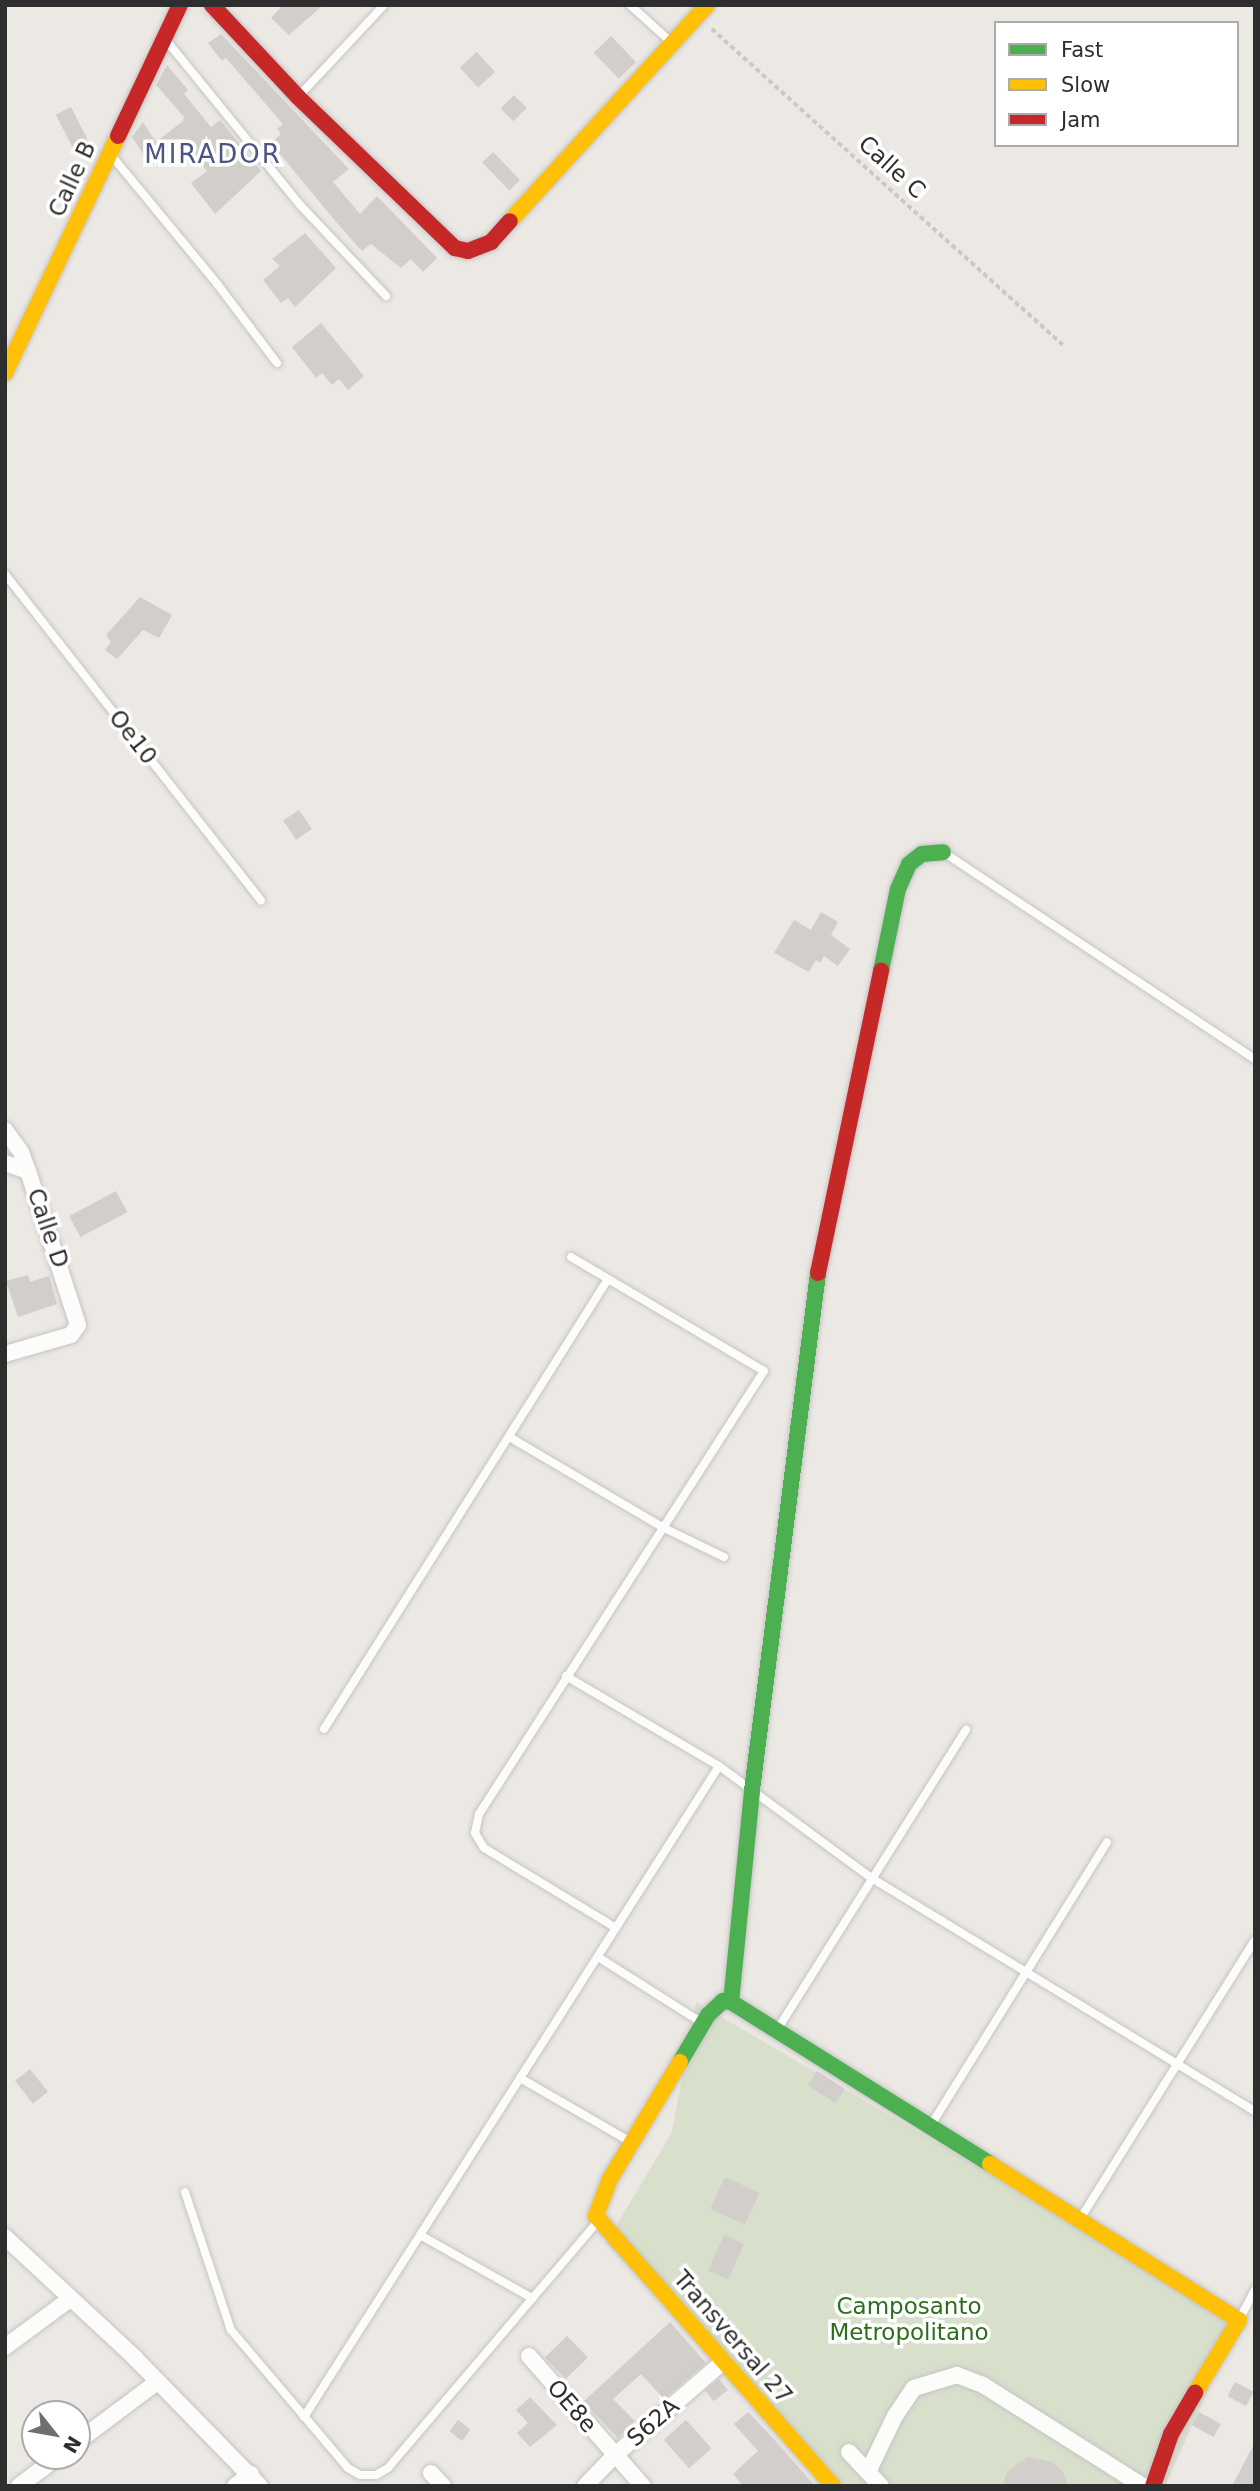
<!DOCTYPE html>
<style>
body{margin:0}
#map{position:relative;width:1260px;height:2491px;overflow:hidden;background:#ece8e4;font-family:"DejaVu Sans",sans-serif}
div>[style]{position:absolute}
[style*='--x']{left:calc(var(--x)*1px);top:calc(var(--y)*1px);width:calc(var(--w)*1px);rotate:calc(var(--a)*1deg)}
.cemetery>*{inset:0;background:#d8e0cc}
.building>*{inset:0;background:#d1cecb;transform-origin:0 0}
.path>*{height:3.5px;margin-top:-1.75px;transform-origin:0;background:repeating-linear-gradient(90deg,#c9c9c8 0 5px,transparent 0 8.5px)}
.roads{filter:drop-shadow(0 0 2px #c5c4c5) drop-shadow(0 0 2px #c5c4c5)}
.lane>*{height:8px;margin:-4px;padding:0 4px;transform-origin:4px;border-radius:4px;background:#fcfcfb}
.street>*{height:16px;margin:-8px;padding:0 8px;transform-origin:8px;border-radius:8px;background:#fcfcfb}
.fast>*{height:16px;margin:-8px;padding:0 8px;transform-origin:8px;border-radius:8px;background:#4caf50}
.slow>*{height:16px;margin:-8px;padding:0 8px;transform-origin:8px;border-radius:8px;background:#ffc107}
.jam>*{height:16px;margin:-8px;padding:0 8px;transform-origin:8px;border-radius:8px;background:#c62828}
span{translate:-50% -50%;white-space:nowrap;text-align:center;line-height:1.15;-webkit-text-stroke:7px #fff;paint-order:stroke}
.street-label{font-size:23px;color:#2e2e2e}
.park-label{font-size:23px;color:#2c6e1b}
.quarter-label{font-size:26px;color:#4d5680;letter-spacing:2px}
.frame{position:absolute;inset:0;border:7px solid #2e2e2e;pointer-events:none}
.legend{position:absolute;left:994px;top:21px;width:245px;height:126px;box-sizing:border-box;background:#fff;border:2px solid #ababab;margin:0;padding:9px 12px;list-style:none;font-size:21px;color:#2e2e2e}
.legend li{display:flex;align-items:center;gap:14px;height:35px}
.legend b{width:35px;border:2px solid #ababab}
.north{position:absolute;left:21px;top:2400px;width:70px;height:70px;box-sizing:border-box;background:#fff;border:2px solid #ababab;border-radius:50%;rotate:121deg;font-size:19px;font-weight:700;line-height:28px;text-align:center;color:#2e2e2e}
.north::after{content:'';display:block;margin:auto;width:24px;height:32px;background:#706f6e;clip-path:polygon(50% 0,100% 100%,50% 72%,0 100%)}
</style>
<div id="map">
<div class="cemetery">
<i style="clip-path:polygon(696px 2002px,1239px 2320px,1165px 2486px,833px 2486px,606px 2243px,672px 2132px)"></i>
</div>
<div class="building">
<i style="clip-path:polygon(283px 5px,323px 5px,289px 35px,271px 18px)"></i>
<i style="clip-path:polygon(221px 34px,349px 169px,333px 182px,360px 214px,377px 196px,437px 258px,423px 272px,411px 259px,401px 268px,371px 244px,362px 251px,336px 222px,271px 143px,281px 134px,277px 129px,283px 124px,226px 58px,222px 61px,208px 43px)"></i>
<i style="left:611px;top:36px;width:36px;height:24px;rotate:46deg"></i>
<i style="left:477px;top:52px;width:27px;height:23px;rotate:48deg"></i>
<i style="clip-path:polygon(167px 65px,188px 90px,184px 94px,211px 127px,220px 120px,261px 171px,215px 214px,191px 183px,207px 171px,184px 143px,151px 166px,132px 137px,143px 122px,156px 142px,183px 121px,184px 117px,156px 85px)"></i>
<i style="left:514px;top:95px;width:18px;height:19px;rotate:45deg"></i>
<i style="left:71px;top:107px;width:40px;height:17px;rotate:63deg"></i>
<i style="left:493px;top:152px;width:39px;height:15px;rotate:46deg"></i>
<i style="clip-path:polygon(305px 233px,336px 268px,295px 307px,288px 298px,281px 303px,263px 280px,280px 266px,272px 259px)"></i>
<i style="clip-path:polygon(321px 323px,364px 376px,348px 390px,339px 379px,332px 385px,322px 373px,316px 378px,292px 347px)"></i>
<i style="clip-path:polygon(140px 597px,172px 615px,159px 638px,143px 630px,117px 659px,105px 650px,111px 642px,106px 635px)"></i>
<i style="left:299px;top:810px;width:23px;height:19px;rotate:56deg"></i>
<i style="clip-path:polygon(821px 912px,838px 922px,831px 935px,850px 949px,838px 966px,824px 956px,820px 963px,816px 960px,809px 972px,774px 953px,794px 920px,811px 930px)"></i>
<i style="left:116px;top:1191px;width:24px;height:53px;rotate:62deg"></i>
<i style="clip-path:polygon(28px 1275px,30px 1282px,49px 1276px,57px 1304px,18px 1317px,6px 1281px)"></i>
<i style="left:30px;top:2069px;width:29px;height:19px;rotate:52deg"></i>
<i style="left:817px;top:2071px;width:33px;height:17px;rotate:33deg"></i>
<i style="left:725px;top:2177px;width:38px;height:35px;rotate:25deg"></i>
<i style="left:724px;top:2235px;width:22px;height:39px;rotate:24deg"></i>
<i style="clip-path:polygon(670px 2322px,706px 2363px,664px 2399px,641px 2374px,613px 2399px,635px 2421px,618px 2438px,583px 2402px)"></i>
<i style="left:567px;top:2336px;width:30px;height:31px;rotate:46deg"></i>
<i style="left:719px;top:2379px;width:14px;height:18px;rotate:51deg"></i>
<i style="left:1235px;top:2382px;width:21px;height:16px;rotate:28deg"></i>
<i style="clip-path:polygon(530px 2397px,557px 2425px,530px 2447px,517px 2433px,528px 2423px,516px 2410px)"></i>
<i style="clip-path:polygon(748px 2412px,771px 2436px,815px 2486px,743px 2486px,733px 2474px,758px 2451px,734px 2424px)"></i>
<i style="left:1199px;top:2412px;width:25px;height:15px;rotate:29deg"></i>
<i style="left:458px;top:2420px;width:16px;height:14px;rotate:38deg"></i>
<i style="left:686px;top:2420px;width:38px;height:30px;rotate:48deg"></i>
<i style="clip-path:polygon(1255px 2442px,1255px 2486px,1232px 2486px)"></i>
<i style="clip-path:polygon(1028px 2457px,1052px 2462px,1063px 2472px,1068px 2486px,1002px 2486px,1007px 2472px)"></i>
</div>
<div class="path">
<i style="--x:712;--y:29;--w:472;--a:42"></i>
</div>
<div class="roads">
<div class="lane">
<i style="--x:630;--y:5;--w:55;--a:42.1"></i>
<i style="--x:166;--y:40;--w:214;--a:50.9"></i>
<i style="--x:301;--y:206;--w:124;--a:46.6"></i>
<i style="--x:298;--y:97;--w:126;--a:-46.9"></i>
<i style="--x:111;--y:155;--w:168;--a:50.5"></i>
<i style="--x:218;--y:285;--w:98;--a:52.9"></i>
<i style="--x:5;--y:574;--w:415;--a:51.9"></i>
<i style="--x:943;--y:852;--w:374;--a:33.6"></i>
<i style="--x:571;--y:1257;--w:224;--a:30.6"></i>
<i style="--x:764;--y:1371;--w:527;--a:122.75"></i>
<i style="--x:479;--y:1814;--w:19;--a:102"></i>
<i style="--x:475;--y:1833;--w:17;--a:59"></i>
<i style="--x:484;--y:1848;--w:154;--a:31.2"></i>
<i style="--x:511;--y:1438;--w:175;--a:30.5"></i>
<i style="--x:662;--y:1527;--w:69;--a:25.8"></i>
<i style="--x:566;--y:1676;--w:178;--a:30.5"></i>
<i style="--x:719;--y:1766;--w:191;--a:36.3"></i>
<i style="--x:873;--y:1879;--w:447;--a:31.3"></i>
<i style="--x:324;--y:1729;--w:532;--a:-57.74"></i>
<i style="--x:598;--y:1957;--w:122;--a:32.3"></i>
<i style="--x:777;--y:2030;--w:355;--a:-57.8"></i>
<i style="--x:520;--y:2078;--w:126;--a:30"></i>
<i style="--x:931;--y:2125;--w:333;--a:-58.1"></i>
<i style="--x:185;--y:2192;--w:145;--a:71.6"></i>
<i style="--x:231;--y:2330;--w:181;--a:49.7"></i>
<i style="--x:348;--y:2468;--w:14;--a:30"></i>
<i style="--x:360;--y:2475;--w:16;--a:0"></i>
<i style="--x:376;--y:2475;--w:14;--a:-30"></i>
<i style="--x:388;--y:2468;--w:326;--a:-49.6"></i>
<i style="--x:1080;--y:2219;--w:329;--a:-57.9"></i>
<i style="--x:420;--y:2235;--w:129;--a:29.4"></i>
<i style="--x:1240;--y:2318;--w:32;--a:-62"></i>
<i style="--x:304;--y:2417;--w:772;--a:-57.48"></i>
</div>
<div class="street">
<i style="--x:5;--y:1130;--w:27;--a:54"></i>
<i style="--x:21;--y:1152;--w:20;--a:70"></i>
<i style="--x:28;--y:1171;--w:162;--a:72"></i>
<i style="--x:78;--y:1325;--w:12;--a:125"></i>
<i style="--x:71;--y:1335;--w:69;--a:163.9"></i>
<i style="--x:5;--y:1163;--w:24;--a:19"></i>
<i style="--x:5;--y:2237;--w:178;--a:42.9"></i>
<i style="--x:135;--y:2358;--w:179;--a:45.7"></i>
<i style="--x:5;--y:2347;--w:81;--a:-36.4"></i>
<i style="--x:529;--y:2356;--w:173;--a:48.8"></i>
<i style="--x:77;--y:2442;--w:99;--a:-36.8"></i>
<i style="--x:849;--y:2452;--w:47;--a:46.7"></i>
<i style="--x:868;--y:2472;--w:62;--a:-64.3"></i>
<i style="--x:895;--y:2416;--w:34;--a:-56"></i>
<i style="--x:914;--y:2388;--w:45;--a:-16.8"></i>
<i style="--x:957;--y:2375;--w:28;--a:21"></i>
<i style="--x:983;--y:2385;--w:189;--a:32.3"></i>
<i style="--x:431;--y:2473;--w:18;--a:47"></i>
<i style="--x:19;--y:2486;--w:50;--a:-36.9"></i>
<i style="--x:235;--y:2486;--w:20;--a:-37"></i>
<i style="--x:585;--y:2486;--w:42;--a:-46"></i>
<i style="--x:614;--y:2456;--w:145;--a:-40.8"></i>
</div>
<div class="fast">
<i style="--x:881;--y:971;--w:84;--a:-78.3"></i>
<i style="--x:898;--y:889;--w:27;--a:-66"></i>
<i style="--x:909;--y:864;--w:16;--a:-38"></i>
<i style="--x:922;--y:854;--w:21;--a:-5"></i>
<i style="--x:731;--y:2002;--w:213;--a:-84.3"></i>
<i style="--x:752;--y:1790;--w:521;--a:-82.72"></i>
<i style="--x:680;--y:2062;--w:55;--a:-59.2"></i>
<i style="--x:708;--y:2015;--w:21;--a:-43"></i>
<i style="--x:723;--y:2001;--w:8;--a:7"></i>
<i style="--x:731;--y:2002;--w:305;--a:32"></i>
</div>
<div class="slow">
<i style="--x:510;--y:221;--w:292;--a:-47.6"></i>
<i style="--x:5;--y:373;--w:263;--a:-64.5"></i>
<i style="--x:680;--y:2062;--w:136;--a:120.9"></i>
<i style="--x:610;--y:2179;--w:40;--a:111"></i>
<i style="--x:596;--y:2216;--w:359;--a:48.7"></i>
<i style="--x:990;--y:2164;--w:294;--a:32.1"></i>
<i style="--x:1239;--y:2320;--w:85;--a:121.1"></i>
</div>
<div class="jam">
<i style="--x:212;--y:5;--w:126;--a:46.9"></i>
<i style="--x:298;--y:97;--w:218;--a:43.9"></i>
<i style="--x:455;--y:248;--w:13;--a:13"></i>
<i style="--x:468;--y:251;--w:25;--a:-21"></i>
<i style="--x:491;--y:242;--w:28;--a:-48"></i>
<i style="--x:118;--y:136;--w:145;--a:-64.7"></i>
<i style="--x:818;--y:1273;--w:309;--a:-78.2"></i>
<i style="--x:1153;--y:2486;--w:55;--a:-70.9"></i>
<i style="--x:1171;--y:2434;--w:48;--a:-59.7"></i>
</div>
</div>
<div class="street-label">
<span style="left:892px;top:167px;rotate:42deg">Calle C</span>
<span style="left:72px;top:179px;rotate:-65deg">Calle B</span>
<span style="left:133px;top:737px;rotate:52deg">Oe10</span>
<span style="left:48px;top:1228px;rotate:71deg">Calle D</span>
<span style="left:733px;top:2337px;rotate:49deg">Transversal 27</span>
<span style="left:572px;top:2406px;rotate:49deg">OE8e</span>
<span style="left:653px;top:2422px;rotate:-41deg">S62A</span>
</div>
<div class="park-label">
<span style="left:909px;top:2319px">Camposanto<br>Metropolitano</span>
</div>
<div class="quarter-label">
<span style="left:213px;top:155px">MIRADOR</span>
</div>
<div class="frame"></div>
<ul class="legend">
<li><b style="height:9px;background:#4caf50"></b>Fast</li>
<li><b style="height:9px;background:#ffc107"></b>Slow</li>
<li><b style="height:9px;background:#c62828"></b>Jam</li>
</ul>
<div class="north">N</div>
</div>
